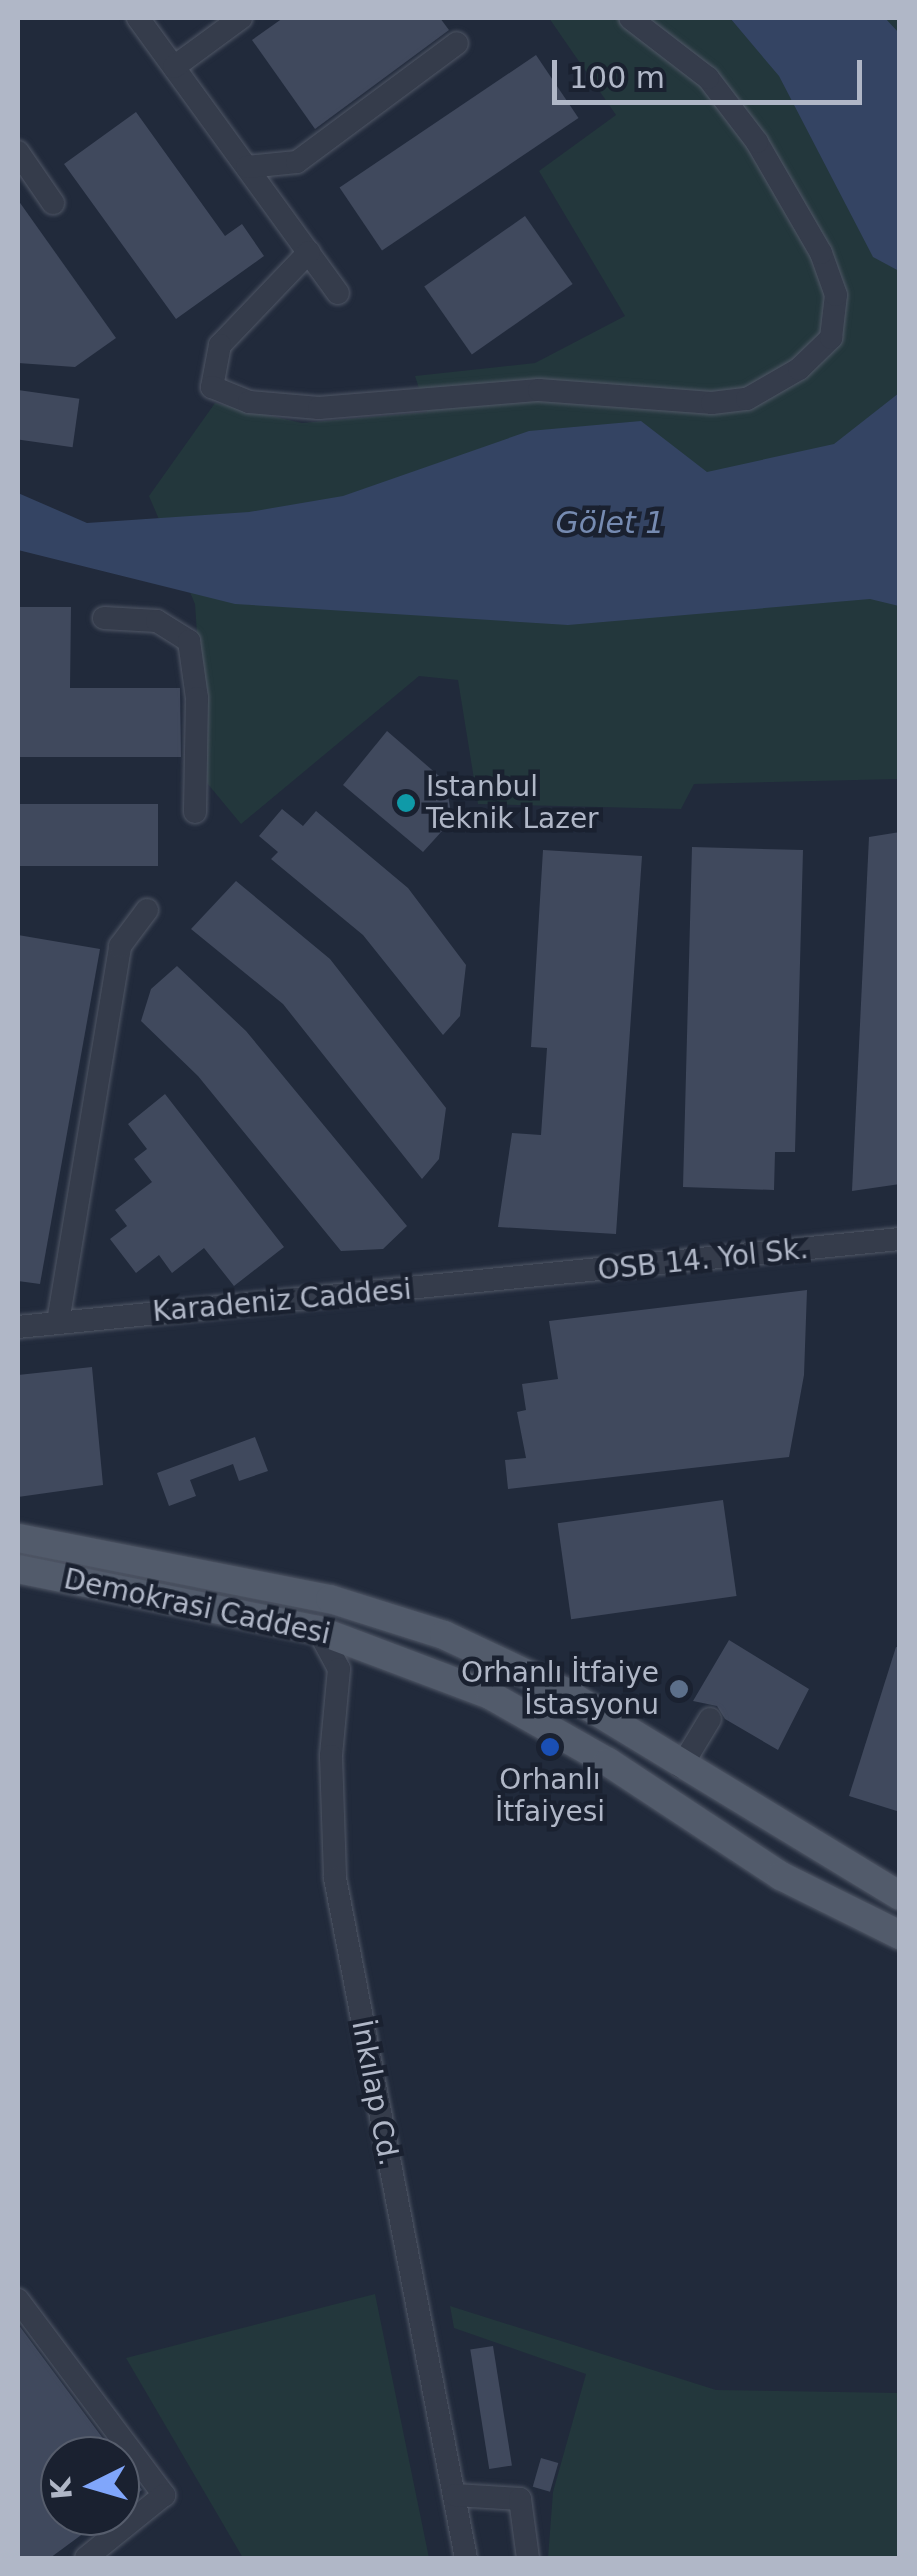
<!DOCTYPE html>
<meta charset="utf-8">
<style>
body{margin:0}
#map{position:relative;width:917px;height:2576px;overflow:hidden;background:#212a3b;font-family:"DejaVu Sans",sans-serif}
div>[style]{position:absolute}
[style*='--x']{left:calc(var(--x)*1px);top:calc(var(--y)*1px);width:calc(var(--w)*1px);rotate:calc(var(--a)*1deg)}
.green>*{inset:0;background:#23373c}
.water>*{inset:0;background:#344463}
.building>*{inset:0;background:#40495d;transform-origin:0 0}
.roads{filter:drop-shadow(0 0 2px #505766) drop-shadow(0 0 2px #505766)}
.minor>*{height:22px;margin:-11px;padding:0 11px;transform-origin:11px;border-radius:11px;background:#353c4b}
.major>*{height:28px;margin:-14px;padding:0 14px;transform-origin:14px;border-radius:14px;background:#525b6b}
.dots>*{width:28px;height:28px;translate:-50% -50%;box-sizing:border-box;border:5px solid #1a2130;border-radius:50%}
span{translate:-50% -50%;white-space:nowrap;text-align:center;line-height:1.15;-webkit-text-stroke:9px #1a2130;paint-order:stroke}
.poi-label{font-size:28px;color:#b0b7c7}
.left{translate:0 -50%;text-align:left}
.right{translate:-100% -50%;text-align:right}
.street-label{font-size:28px;color:#b0b7c7}
.water-label{font-size:30px;color:#768bb1;font-style:italic}
.frame{position:absolute;inset:0;border:20px solid #b0b7c7;pointer-events:none}
.north{position:absolute;left:40px;top:2436px;width:100px;height:100px;box-sizing:border-box;background:#1a2130;border:2px solid #565d6c;border-radius:50%;rotate:265deg;font-size:28px;font-weight:700;line-height:40px;text-align:center;color:#b0b7c7}
.north::after{content:'';display:block;margin:auto;width:35px;height:45px;background:#80a6fb;clip-path:polygon(50% 0,100% 100%,50% 72%,0 100%)}
.scale{position:absolute;left:552px;top:60px;width:310px;height:45px;box-sizing:border-box;border:5px solid #b0b7c7;border-top:0;padding-left:12px;font-size:30px;line-height:35px;white-space:nowrap;color:#b0b7c7;-webkit-text-stroke:8px #1a2130;paint-order:stroke}
</style>
<div id="map">
<div class="green">
<i style="clip-path:polygon(549px 18px,730px 18px,756px 48px,799px 18px,899px 18px,899px 779px,694px 784px,681px 809px,478px 804px,458px 680px,419px 676px,241px 824px,207px 783px,195px 604px,149px 496px,215px 403px,302px 423px,427px 412px,415px 376px,535px 363px,625px 316px,539px 171px,616px 115px)"></i>
<i style="clip-path:polygon(375px 2294px,429px 2558px,243px 2558px,126px 2358px)"></i>
<i style="clip-path:polygon(450px 2306px,716px 2390px,899px 2393px,899px 2558px,548px 2558px,553px 2492px,586px 2374px,454px 2328px)"></i>
</div>
<div class="water">
<i style="clip-path:polygon(730px 18px,885px 18px,899px 33px,899px 271px,873px 257px,779px 76px)"></i>
<i style="clip-path:polygon(899px 393px,899px 606px,870px 599px,568px 625px,235px 604px,18px 550px,18px 493px,87px 523px,249px 512px,343px 496px,529px 431px,641px 421px,707px 472px,834px 444px)"></i>
</div>
<div class="building">
<i style="clip-path:polygon(283px 18px,440px 18px,449px 30px,315px 129px,252px 40px)"></i>
<i style="left:536px;top:55px;width:76px;height:237px;rotate:56deg"></i>
<i style="clip-path:polygon(136px 112px,225px 236px,242px 224px,264px 256px,176px 319px,64px 164px)"></i>
<i style="clip-path:polygon(18px 200px,116px 338px,75px 367px,18px 363px)"></i>
<i style="left:525px;top:216px;width:83px;height:123px;rotate:55deg"></i>
<i style="left:18px;top:390px;width:62px;height:49px;rotate:8deg"></i>
<i style="clip-path:polygon(20px 607px,71px 607px,70px 688px,180px 688px,181px 757px,18px 757px)"></i>
<i style="clip-path:polygon(387px 731px,446px 782px,452px 820px,423px 852px,343px 785px)"></i>
<i style="left:18px;top:804px;width:140px;height:62px"></i>
<i style="clip-path:polygon(282px 809px,303px 826px,316px 811px,408px 888px,466px 965px,460px 1016px,443px 1035px,363px 935px,271px 859px,278px 852px,259px 836px)"></i>
<i style="clip-path:polygon(900px 832px,900px 1184px,852px 1191px,869px 837px)"></i>
<i style="clip-path:polygon(692px 847px,803px 850px,795px 1152px,775px 1152px,774px 1190px,683px 1187px)"></i>
<i style="clip-path:polygon(543px 850px,642px 856px,616px 1234px,498px 1227px,512px 1133px,541px 1135px,547px 1048px,531px 1047px)"></i>
<i style="clip-path:polygon(236px 881px,330px 959px,446px 1108px,439px 1159px,422px 1179px,283px 1004px,191px 929px)"></i>
<i style="clip-path:polygon(18px 935px,100px 949px,40px 1284px,18px 1281px)"></i>
<i style="clip-path:polygon(177px 966px,246px 1031px,407px 1226px,383px 1249px,341px 1251px,198px 1076px,141px 1021px,151px 989px)"></i>
<i style="clip-path:polygon(165px 1094px,284px 1247px,234px 1286px,204px 1248px,172px 1273px,159px 1255px,136px 1273px,110px 1239px,127px 1226px,115px 1210px,152px 1182px,134px 1159px,147px 1149px,128px 1124px)"></i>
<i style="clip-path:polygon(807px 1290px,804px 1375px,789px 1457px,508px 1489px,505px 1460px,526px 1458px,517px 1412px,526px 1410px,522px 1384px,558px 1379px,549px 1321px)"></i>
<i style="clip-path:polygon(92px 1367px,103px 1485px,18px 1497px,18px 1375px)"></i>
<i style="clip-path:polygon(255px 1437px,268px 1471px,239px 1481px,233px 1464px,190px 1480px,196px 1496px,169px 1506px,157px 1473px)"></i>
<i style="left:723px;top:1500px;width:97px;height:167px;rotate:82deg"></i>
<i style="clip-path:polygon(729px 1640px,809px 1689px,778px 1750px,725px 1719px,717px 1706px,693px 1701px)"></i>
<i style="clip-path:polygon(896px 1647px,900px 1648px,900px 1812px,849px 1796px)"></i>
<i style="clip-path:polygon(18px 2324px,116px 2456px,60px 2456px,60px 2516px,107px 2516px,50px 2558px,18px 2558px)"></i>
<i style="left:493px;top:2346px;width:121px;height:23px;rotate:81deg"></i>
<i style="left:541px;top:2458px;width:18px;height:30px;rotate:16deg"></i>
<i style="clip-path:polygon(120px 2461px,142px 2490px,120px 2507px)"></i>
</div>
<div class="roads">
<div class="minor">
<i style="--x:138;--y:18;--w:340;--a:54"></i>
<i style="--x:174;--y:67;--w:83;--a:-36.2"></i>
<i style="--x:18;--y:152;--w:62;--a:55.5"></i>
<i style="--x:247;--y:167;--w:50;--a:-5.7"></i>
<i style="--x:297;--y:162;--w:199;--a:-36.6"></i>
<i style="--x:309;--y:252;--w:129;--a:133.7"></i>
<i style="--x:220;--y:345;--w:43;--a:100.8"></i>
<i style="--x:212;--y:387;--w:40;--a:22"></i>
<i style="--x:249;--y:402;--w:70;--a:4.9"></i>
<i style="--x:319;--y:408;--w:221;--a:-4.7"></i>
<i style="--x:539;--y:390;--w:173;--a:4.3"></i>
<i style="--x:712;--y:403;--w:35;--a:-7"></i>
<i style="--x:747;--y:399;--w:60;--a:-30"></i>
<i style="--x:799;--y:369;--w:45;--a:-44.1"></i>
<i style="--x:831;--y:338;--w:43;--a:-83.4"></i>
<i style="--x:836;--y:295;--w:45;--a:-109.7"></i>
<i style="--x:821;--y:253;--w:128;--a:-120"></i>
<i style="--x:757;--y:142;--w:81;--a:-127.4"></i>
<i style="--x:708;--y:78;--w:98;--a:-142.4"></i>
<i style="--x:104;--y:618;--w:53;--a:3.2"></i>
<i style="--x:157;--y:621;--w:38;--a:32"></i>
<i style="--x:189;--y:641;--w:58;--a:82"></i>
<i style="--x:197;--y:698;--w:114;--a:91"></i>
<i style="--x:58;--y:1322;--w:381;--a:-80.6"></i>
<i style="--x:120;--y:946;--w:45;--a:-53.1"></i>
<i style="--x:18;--y:1327;--w:886;--a:-5.7"></i>
<i style="--x:318;--y:1630;--w:44;--a:61.7"></i>
<i style="--x:339;--y:1669;--w:87;--a:95.3"></i>
<i style="--x:331;--y:1756;--w:122;--a:88.1"></i>
<i style="--x:335;--y:1878;--w:693;--a:79.1"></i>
<i style="--x:681;--y:1767;--w:56;--a:-58.9"></i>
<i style="--x:18;--y:2300;--w:244;--a:53.2"></i>
<i style="--x:164;--y:2495;--w:100;--a:141.1"></i>
<i style="--x:455;--y:2495;--w:65;--a:3.5"></i>
<i style="--x:520;--y:2499;--w:60;--a:82.3"></i>
</div>
<div class="major">
<i style="--x:18;--y:1538;--w:318;--a:11.1"></i>
<i style="--x:330;--y:1599;--w:120;--a:17.5"></i>
<i style="--x:444;--y:1635;--w:132;--a:25.2"></i>
<i style="--x:563;--y:1691;--w:394;--a:31.3"></i>
<i style="--x:18;--y:1569;--w:306;--a:11.5"></i>
<i style="--x:318;--y:1630;--w:184;--a:20.7"></i>
<i style="--x:490;--y:1695;--w:136;--a:29.6"></i>
<i style="--x:608;--y:1762;--w:207;--a:33.4"></i>
<i style="--x:781;--y:1876;--w:133;--a:26.4"></i>
</div>
</div>
<div class="dots">
<i style="left:406px;top:803px;background:#0f9aa8"></i>
<i style="left:679px;top:1689px;background:#5c6f8a"></i>
<i style="left:550px;top:1747px;background:#1a4fb4"></i>
</div>
<div class="poi-label">
<span class="left" style="left:426px;top:803px">Istanbul<br>Teknik Lazer</span>
<span class="right" style="left:659px;top:1689px">Orhanlı İtfaiye<br>İstasyonu</span>
<span style="left:550px;top:1796px">Orhanlı<br>İtfaiyesi</span>
</div>
<div class="street-label">
<span style="left:703px;top:1260px;rotate:-6deg">OSB 14. Yol Sk.</span>
<span style="left:282px;top:1301px;rotate:-5deg">Karadeniz Caddesi</span>
<span style="left:197px;top:1607px;rotate:12deg">Demokrasi Caddesi</span>
<span style="left:375px;top:2093px;rotate:79deg">İnkılap Cd.</span>
</div>
<div class="water-label">
<span style="left:610px;top:523px">Gölet 1</span>
</div>
<div class="frame"></div>
<div class="north">K</div>
<div class="scale">100 m</div>
</div>
